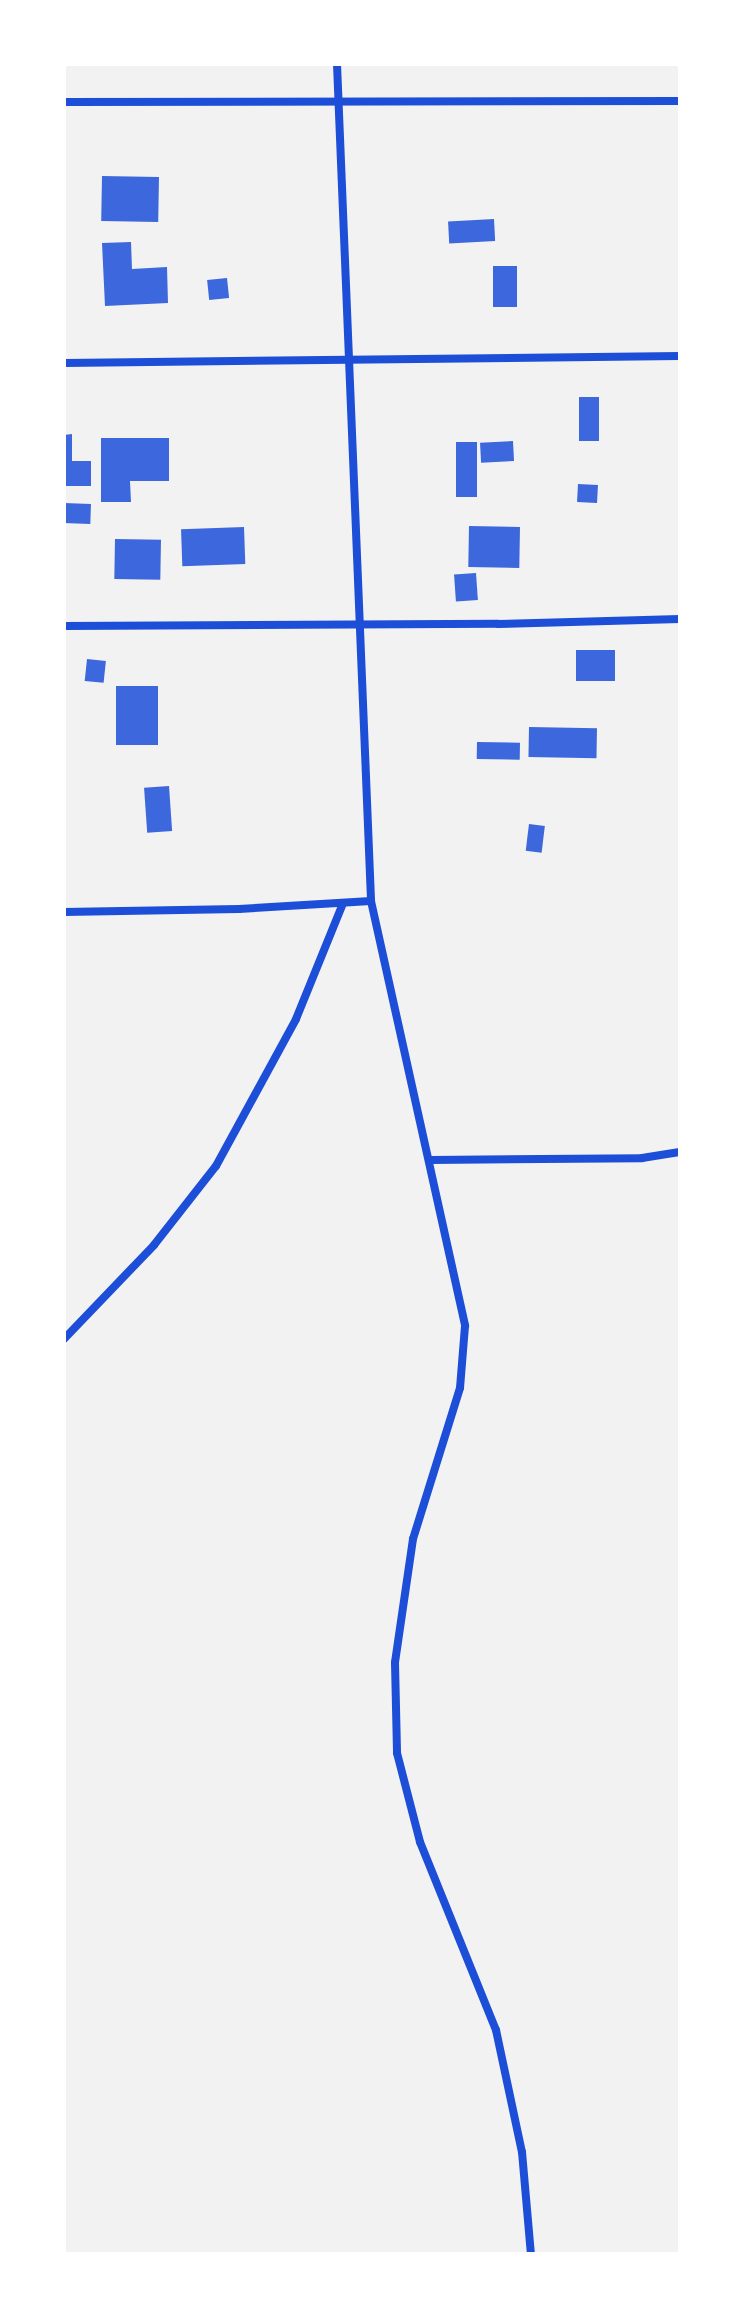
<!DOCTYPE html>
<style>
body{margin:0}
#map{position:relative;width:744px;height:2318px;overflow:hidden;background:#f2f2f2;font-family:Overpass,sans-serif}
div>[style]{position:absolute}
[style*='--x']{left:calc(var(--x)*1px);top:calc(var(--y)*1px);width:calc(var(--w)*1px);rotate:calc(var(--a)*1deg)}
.building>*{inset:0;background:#3d67dc;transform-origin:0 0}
.minor>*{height:8px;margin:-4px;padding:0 4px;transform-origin:4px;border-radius:4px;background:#1d4ed8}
span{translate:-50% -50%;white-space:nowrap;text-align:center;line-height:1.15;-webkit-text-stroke:6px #fff;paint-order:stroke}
.frame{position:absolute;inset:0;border:66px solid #fff;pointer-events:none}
</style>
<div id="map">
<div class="building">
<i style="left:102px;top:176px;width:57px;height:45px;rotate:1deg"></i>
<i style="left:494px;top:219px;width:22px;height:46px;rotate:87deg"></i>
<i style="clip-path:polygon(131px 242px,132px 269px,167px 267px,168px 303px,105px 306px,102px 243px)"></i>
<i style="left:493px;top:266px;width:24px;height:41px"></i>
<i style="left:227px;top:278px;width:20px;height:20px;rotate:84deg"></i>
<i style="left:579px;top:397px;width:20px;height:44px"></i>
<i style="clip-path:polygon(72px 434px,72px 461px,91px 461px,91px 486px,64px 486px,64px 435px)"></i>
<i style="clip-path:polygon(101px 438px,169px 438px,169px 481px,130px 481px,131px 502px,101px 502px)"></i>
<i style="left:513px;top:441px;width:20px;height:33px;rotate:87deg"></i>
<i style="left:456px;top:442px;width:21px;height:55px"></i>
<i style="left:578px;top:484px;width:20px;height:18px;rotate:3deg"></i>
<i style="left:64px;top:503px;width:27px;height:20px;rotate:2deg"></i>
<i style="left:469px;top:526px;width:51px;height:41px;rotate:1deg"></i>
<i style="left:244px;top:527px;width:37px;height:63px;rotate:88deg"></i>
<i style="left:115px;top:539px;width:46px;height:40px;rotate:1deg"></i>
<i style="left:476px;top:573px;width:27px;height:22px;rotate:86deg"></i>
<i style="left:576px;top:650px;width:39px;height:31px"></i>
<i style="left:87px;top:659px;width:19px;height:22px;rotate:6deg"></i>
<i style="left:158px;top:686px;width:59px;height:42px;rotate:90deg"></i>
<i style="left:529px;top:727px;width:68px;height:30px;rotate:1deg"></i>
<i style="left:477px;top:742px;width:43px;height:17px;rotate:1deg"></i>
<i style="left:169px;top:786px;width:45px;height:25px;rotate:86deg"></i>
<i style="left:529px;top:824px;width:16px;height:27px;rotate:7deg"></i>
</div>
<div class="minor">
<i style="--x:337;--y:64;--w:838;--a:87.67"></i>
<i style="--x:371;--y:901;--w:435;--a:77.5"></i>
<i style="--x:465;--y:1326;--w:62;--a:94.6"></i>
<i style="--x:460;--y:1388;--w:158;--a:107.3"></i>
<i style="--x:413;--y:1539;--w:125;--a:98.3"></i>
<i style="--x:395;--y:1663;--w:90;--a:88.7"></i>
<i style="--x:397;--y:1753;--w:92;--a:75.5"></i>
<i style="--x:420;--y:1842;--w:203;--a:68"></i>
<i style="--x:496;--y:2030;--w:125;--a:78"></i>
<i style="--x:522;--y:2152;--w:102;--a:85"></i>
<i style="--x:64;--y:102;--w:616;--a:-0.09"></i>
<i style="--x:64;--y:363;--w:616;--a:-0.65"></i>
<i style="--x:64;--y:626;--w:434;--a:-0.3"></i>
<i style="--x:498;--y:624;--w:182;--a:-1.6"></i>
<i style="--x:64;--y:912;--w:175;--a:-1"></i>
<i style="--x:239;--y:909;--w:132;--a:-3.5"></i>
<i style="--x:430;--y:1160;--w:212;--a:-0.5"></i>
<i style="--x:642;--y:1158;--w:38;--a:-9"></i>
<i style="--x:64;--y:1339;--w:130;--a:-46.2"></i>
<i style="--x:154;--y:1245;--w:100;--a:-51.9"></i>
<i style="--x:216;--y:1166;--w:167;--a:-61.4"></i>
<i style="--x:296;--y:1019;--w:125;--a:-67.9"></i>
</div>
<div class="frame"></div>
</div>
